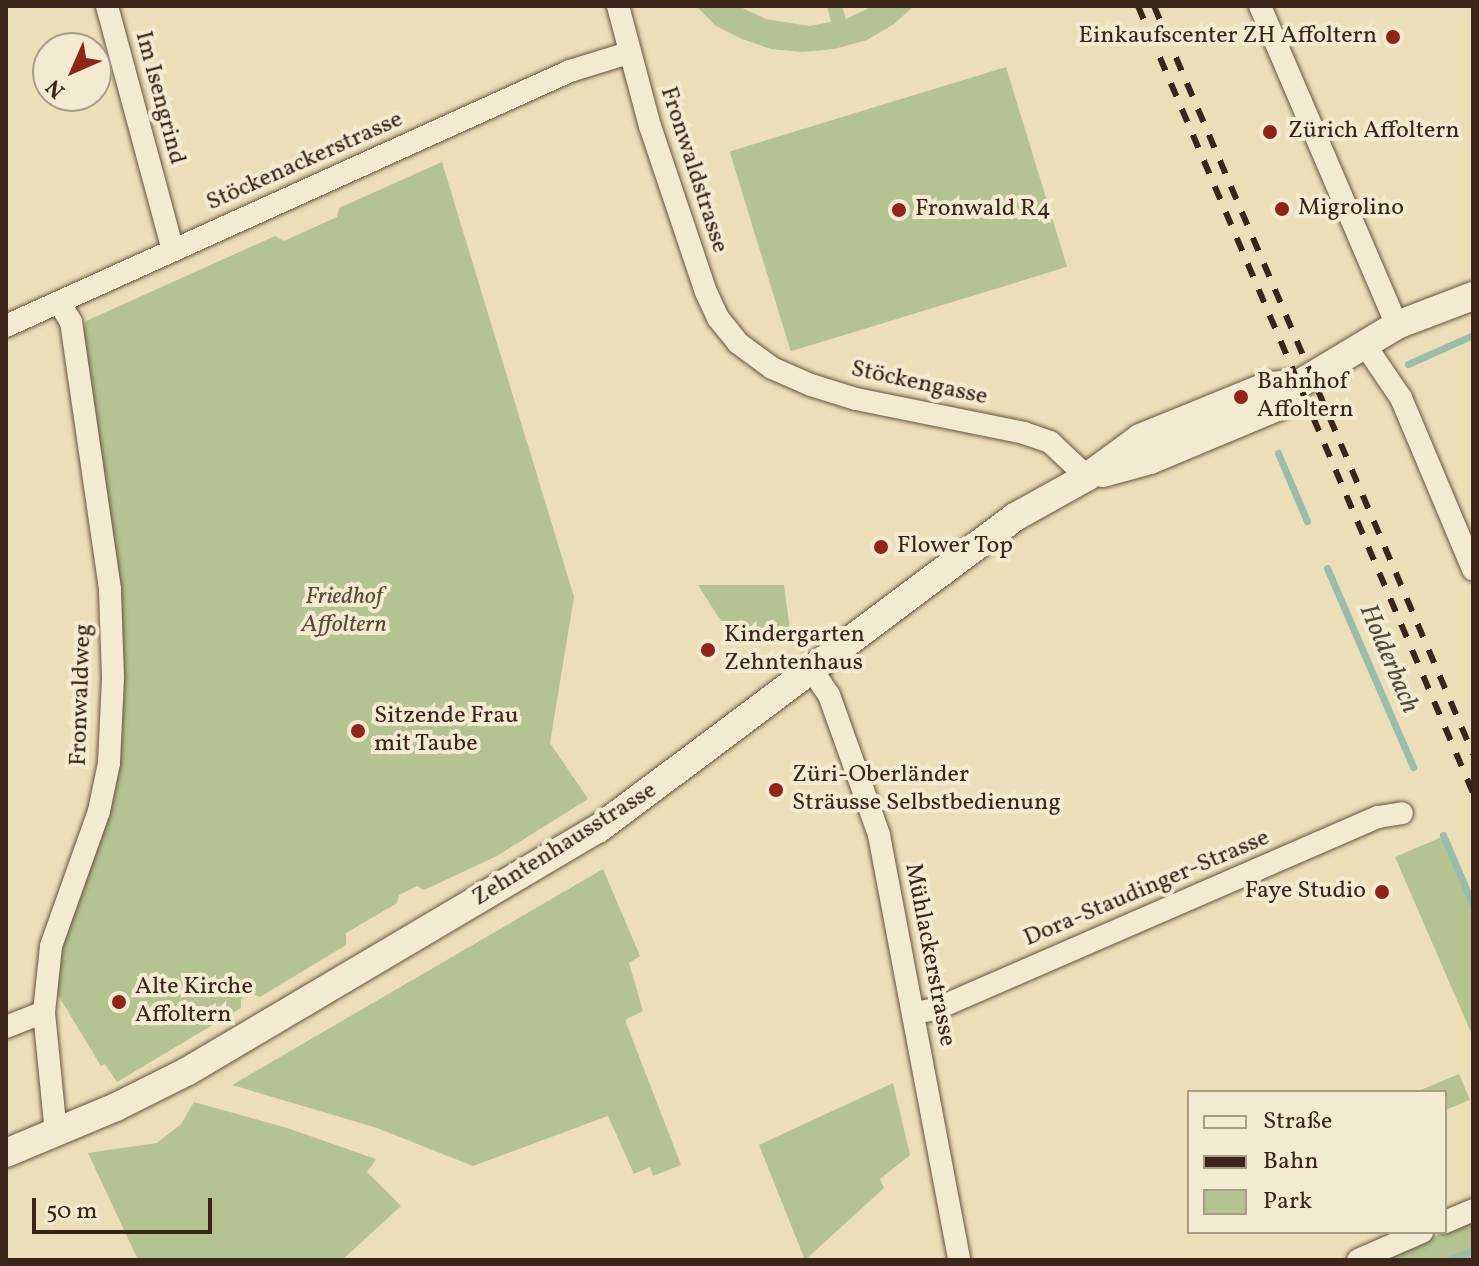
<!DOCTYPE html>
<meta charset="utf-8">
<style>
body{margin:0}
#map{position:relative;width:1479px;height:1266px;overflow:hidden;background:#ecdeb9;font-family:Vollkorn,serif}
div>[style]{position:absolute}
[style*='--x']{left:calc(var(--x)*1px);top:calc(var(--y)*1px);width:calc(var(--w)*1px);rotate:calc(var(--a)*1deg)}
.green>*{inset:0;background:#b5c291;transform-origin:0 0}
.stream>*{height:7px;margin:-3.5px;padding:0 3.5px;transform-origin:3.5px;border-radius:3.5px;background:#9abda9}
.roads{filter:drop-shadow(0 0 2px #675242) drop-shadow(0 0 2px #675242)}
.minor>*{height:22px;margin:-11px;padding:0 11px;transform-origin:11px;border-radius:11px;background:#f3ead2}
.tertiary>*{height:28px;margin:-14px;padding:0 14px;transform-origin:14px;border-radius:14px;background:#f3ead2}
.rail>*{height:6px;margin-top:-3px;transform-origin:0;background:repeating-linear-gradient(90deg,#3b241a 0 14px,transparent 0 28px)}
.dots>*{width:22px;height:22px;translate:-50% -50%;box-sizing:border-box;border:4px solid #f3ead2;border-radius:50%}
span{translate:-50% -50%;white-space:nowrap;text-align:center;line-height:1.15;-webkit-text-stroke:8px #f3ead2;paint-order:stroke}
.poi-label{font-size:24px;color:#3b241a}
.right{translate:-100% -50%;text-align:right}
.left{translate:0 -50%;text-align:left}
.street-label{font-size:24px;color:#3b241a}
.park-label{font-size:24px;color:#5a4c38;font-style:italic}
.water-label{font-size:26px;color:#534a3e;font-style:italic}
.frame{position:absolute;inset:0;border:8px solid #3b241a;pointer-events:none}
.legend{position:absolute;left:1187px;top:1090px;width:260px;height:144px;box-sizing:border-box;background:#f3ead2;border:2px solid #a99b88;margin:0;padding:10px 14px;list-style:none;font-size:24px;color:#3b241a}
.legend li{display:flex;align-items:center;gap:16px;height:40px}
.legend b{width:40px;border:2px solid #a99b88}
.north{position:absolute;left:32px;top:32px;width:80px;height:80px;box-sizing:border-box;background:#f3ead2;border:2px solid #a99b88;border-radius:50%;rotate:225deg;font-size:22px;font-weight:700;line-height:32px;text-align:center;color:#3b241a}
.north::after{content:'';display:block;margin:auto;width:28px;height:36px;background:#8f2418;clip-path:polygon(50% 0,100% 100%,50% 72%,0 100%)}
.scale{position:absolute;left:32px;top:1198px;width:180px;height:36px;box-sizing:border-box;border:4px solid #3b241a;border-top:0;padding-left:10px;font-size:24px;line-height:28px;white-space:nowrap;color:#3b241a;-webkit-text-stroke:6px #f3ead2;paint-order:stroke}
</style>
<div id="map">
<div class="green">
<i style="clip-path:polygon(696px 6px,738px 6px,766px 19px,809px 26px,831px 22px,827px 6px,842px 6px,846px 19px,873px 6px,914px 6px,894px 24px,867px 40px,834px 49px,802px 52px,771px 49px,742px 39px,716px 26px)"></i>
<i style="left:1006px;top:67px;width:209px;height:289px;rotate:73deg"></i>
<i style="clip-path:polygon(442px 162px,574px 597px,550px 743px,588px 799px,497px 856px,424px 890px,417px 886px,399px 895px,397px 903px,346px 933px,346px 945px,260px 997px,251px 993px,241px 999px,241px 1008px,117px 1082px,105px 1064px,101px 1066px,55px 990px,61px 942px,106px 822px,115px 774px,83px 332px,86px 321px,275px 236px,284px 241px,337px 217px,339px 208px)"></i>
<i style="clip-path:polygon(698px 585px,784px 585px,790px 630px,725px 627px)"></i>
<i style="clip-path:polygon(1442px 837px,1473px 908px,1473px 1037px,1395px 857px)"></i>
<i style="clip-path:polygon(603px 869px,640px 956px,629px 963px,643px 1011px,625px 1020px,681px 1165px,653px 1176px,650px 1167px,634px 1174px,608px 1116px,473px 1166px,377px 1128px,232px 1085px)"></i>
<i style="clip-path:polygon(1459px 1074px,1470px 1100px,1445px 1110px,1445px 1092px,1416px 1092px)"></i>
<i style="clip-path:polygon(893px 1083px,910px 1155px,880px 1179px,884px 1188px,805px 1260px,759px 1145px)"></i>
<i style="clip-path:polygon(194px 1102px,287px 1128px,376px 1159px,367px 1172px,401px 1206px,342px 1260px,138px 1260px,88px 1153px,157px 1143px,181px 1124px)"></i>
<i style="clip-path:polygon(1473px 1220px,1473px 1260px,1380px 1260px,1445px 1232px)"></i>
</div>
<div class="stream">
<i style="--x:1408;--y:364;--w:71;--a:-24"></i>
<i style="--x:1278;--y:453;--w:74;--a:66.9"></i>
<i style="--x:1327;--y:568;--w:217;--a:66.6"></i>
<i style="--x:1443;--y:835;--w:76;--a:66.8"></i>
<i style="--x:1449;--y:1260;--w:26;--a:-23"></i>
</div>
<div class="roads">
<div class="minor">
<i style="--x:107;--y:6;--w:253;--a:74.9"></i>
<i style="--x:618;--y:6;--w:124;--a:75.1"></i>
<i style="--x:650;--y:126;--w:175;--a:71.4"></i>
<i style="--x:706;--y:292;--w:29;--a:65"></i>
<i style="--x:718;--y:318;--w:32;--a:51"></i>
<i style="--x:738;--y:343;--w:42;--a:36.3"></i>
<i style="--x:772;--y:368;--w:43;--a:23.6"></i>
<i style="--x:811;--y:385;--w:47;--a:17.3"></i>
<i style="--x:856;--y:399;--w:171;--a:11.4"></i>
<i style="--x:1024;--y:433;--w:28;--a:19"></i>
<i style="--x:1050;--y:442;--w:51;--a:43.4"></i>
<i style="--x:1260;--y:6;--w:347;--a:66.8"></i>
<i style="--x:6;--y:326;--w:619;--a:-24.33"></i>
<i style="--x:570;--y:71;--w:61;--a:-17.2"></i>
<i style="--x:1365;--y:345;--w:64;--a:55.8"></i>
<i style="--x:1401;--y:398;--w:186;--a:67.2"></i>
<i style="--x:812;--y:670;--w:30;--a:56"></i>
<i style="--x:829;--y:695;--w:149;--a:70.3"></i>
<i style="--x:879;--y:835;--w:432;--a:79.3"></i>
<i style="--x:914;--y:1013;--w:22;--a:-10"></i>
<i style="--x:936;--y:1009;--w:482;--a:-23.5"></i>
<i style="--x:1378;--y:817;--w:24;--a:-9"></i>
<i style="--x:6;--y:1027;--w:41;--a:-21.5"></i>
<i style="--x:56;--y:1133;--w:122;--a:-95.7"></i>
<i style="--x:44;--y:1012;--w:66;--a:-83.9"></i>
<i style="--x:51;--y:946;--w:143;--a:-70.4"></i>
<i style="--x:99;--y:811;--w:49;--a:-78.2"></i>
<i style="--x:109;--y:763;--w:86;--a:-87.3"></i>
<i style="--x:113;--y:677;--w:88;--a:-92"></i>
<i style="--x:110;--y:589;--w:270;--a:-98.3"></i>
<i style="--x:71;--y:322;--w:23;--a:-121"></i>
<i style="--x:1445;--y:1222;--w:30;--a:-23"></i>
<i style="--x:1358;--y:1260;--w:70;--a:-23.6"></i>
</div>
<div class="tertiary">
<i style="--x:1103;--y:473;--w:49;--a:-15.5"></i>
<i style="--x:1150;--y:460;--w:138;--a:-22.7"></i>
<i style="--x:1277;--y:407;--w:32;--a:-46"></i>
<i style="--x:1299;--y:384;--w:114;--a:-31"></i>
<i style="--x:1397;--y:325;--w:81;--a:-20.9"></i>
<i style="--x:6;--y:1153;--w:119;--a:-22.7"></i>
<i style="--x:116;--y:1107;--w:80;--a:-26.6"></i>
<i style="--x:188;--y:1071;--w:476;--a:-30.6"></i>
<i style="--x:598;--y:829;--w:521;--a:-36.8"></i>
<i style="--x:1015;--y:517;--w:82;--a:-29.1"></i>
<i style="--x:1087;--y:477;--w:66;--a:-36.3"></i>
<i style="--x:1140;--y:438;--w:138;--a:-22.1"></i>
<i style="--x:1268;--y:386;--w:31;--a:-4"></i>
</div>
</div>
<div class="rail">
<i style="--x:1138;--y:6;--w:855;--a:66.94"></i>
<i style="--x:1154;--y:6;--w:813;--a:66.9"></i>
</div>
<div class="dots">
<i style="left:1393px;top:37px;background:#8f2418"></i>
<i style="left:1270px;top:132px;background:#8f2418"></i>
<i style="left:1282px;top:209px;background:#8f2418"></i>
<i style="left:899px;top:210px;background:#8f2418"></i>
<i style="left:1241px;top:397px;background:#8f2418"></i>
<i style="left:881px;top:547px;background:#8f2418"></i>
<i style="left:708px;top:650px;background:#8f2418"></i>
<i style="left:358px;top:731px;background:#8f2418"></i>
<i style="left:776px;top:790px;background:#8f2418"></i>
<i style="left:1382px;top:892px;background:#8f2418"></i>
<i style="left:119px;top:1002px;background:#8f2418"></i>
</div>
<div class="poi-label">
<span class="right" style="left:1377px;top:37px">Einkaufscenter ZH Affoltern</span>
<span class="left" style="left:1288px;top:132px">Zürich Affoltern</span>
<span class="left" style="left:1298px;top:209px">Migrolino</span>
<span class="left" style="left:915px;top:210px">Fronwald R4</span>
<span class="left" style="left:1257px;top:397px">Bahnhof<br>Affoltern</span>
<span class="left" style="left:897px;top:547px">Flower Top</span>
<span class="left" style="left:724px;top:650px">Kindergarten<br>Zehntenhaus</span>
<span class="left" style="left:374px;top:731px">Sitzende Frau<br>mit Taube</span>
<span class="left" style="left:792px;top:790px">Züri-Oberländer<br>Sträusse Selbstbedienung</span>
<span class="right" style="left:1366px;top:892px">Faye Studio</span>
<span class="left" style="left:135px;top:1002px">Alte Kirche<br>Affoltern</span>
</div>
<div class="street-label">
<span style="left:159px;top:98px;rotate:75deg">Im Isengrind</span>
<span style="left:305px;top:162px;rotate:-24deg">Stöckenackerstrasse</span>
<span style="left:693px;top:170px;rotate:72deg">Fronwaldstrasse</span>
<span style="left:919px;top:384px;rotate:12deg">Stöckengasse</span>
<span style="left:82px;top:695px;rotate:-88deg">Fronwaldweg</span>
<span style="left:565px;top:845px;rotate:-32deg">Zehntenhausstrasse</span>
<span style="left:1147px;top:889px;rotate:-23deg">Dora-Staudinger-Strasse</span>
<span style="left:929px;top:955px;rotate:79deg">Mühlackerstrasse</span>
</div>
<div class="park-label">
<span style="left:344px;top:612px">Friedhof<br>Affoltern</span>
</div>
<div class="water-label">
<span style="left:1388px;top:659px;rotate:67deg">Holderbach</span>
</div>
<div class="frame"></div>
<ul class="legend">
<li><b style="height:10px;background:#f3ead2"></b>Straße</li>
<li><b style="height:10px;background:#3b241a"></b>Bahn</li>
<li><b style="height:22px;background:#b5c291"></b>Park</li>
</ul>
<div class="north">N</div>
<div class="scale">50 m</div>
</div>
